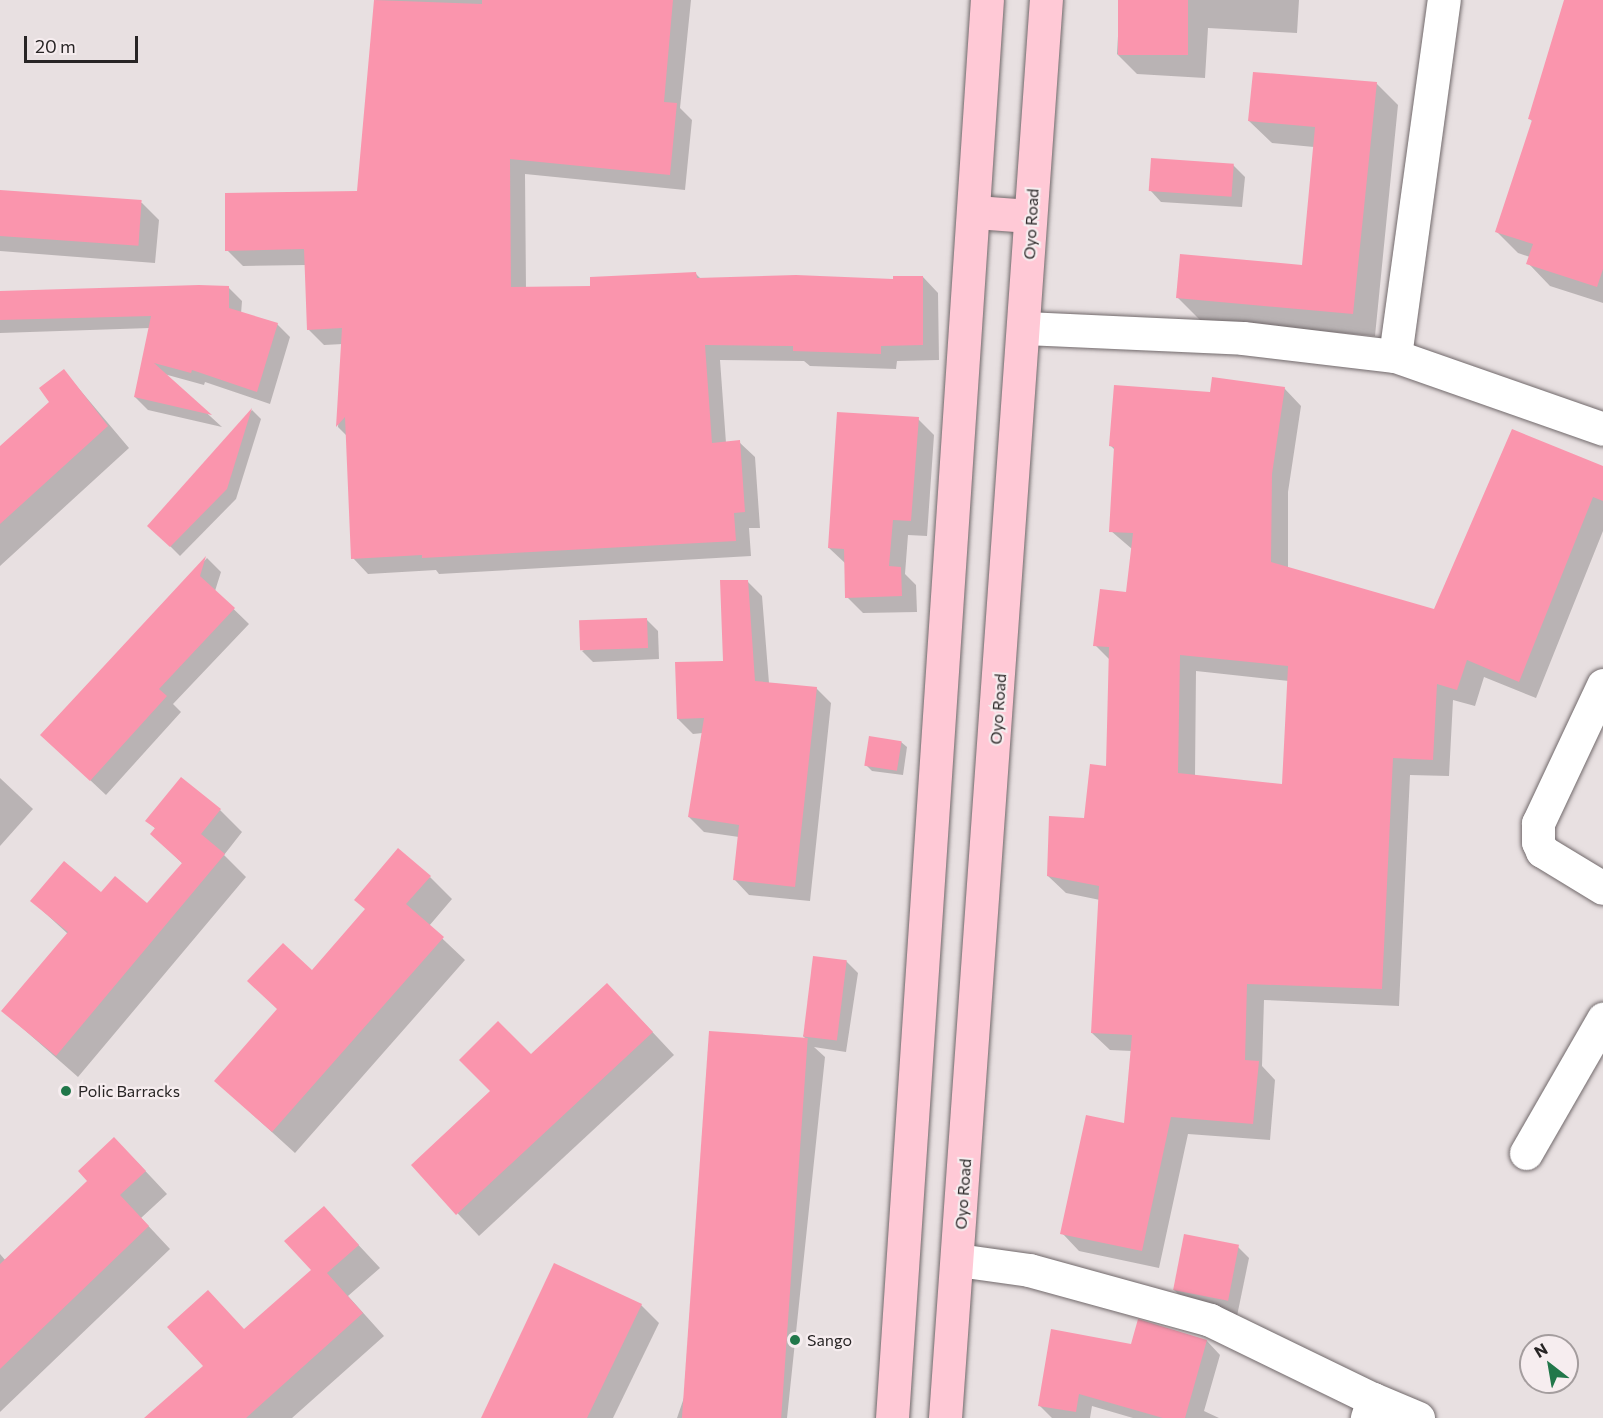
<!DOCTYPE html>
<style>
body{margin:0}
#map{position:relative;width:1603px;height:1418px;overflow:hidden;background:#e8e0e1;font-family:Commissioner,sans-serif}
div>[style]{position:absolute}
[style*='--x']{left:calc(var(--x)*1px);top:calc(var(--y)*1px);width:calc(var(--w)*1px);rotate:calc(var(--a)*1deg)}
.shadow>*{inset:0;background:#0003}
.building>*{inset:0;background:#fa95ad;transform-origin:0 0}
.roads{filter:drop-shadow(0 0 2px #71696b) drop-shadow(0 0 2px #71696b)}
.minor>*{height:33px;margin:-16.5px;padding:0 16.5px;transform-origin:16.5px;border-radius:16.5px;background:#fff}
.major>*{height:33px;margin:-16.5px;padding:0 16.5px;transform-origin:16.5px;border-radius:16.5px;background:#ffc9d6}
.dots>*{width:16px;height:16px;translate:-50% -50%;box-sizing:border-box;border:3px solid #f6edef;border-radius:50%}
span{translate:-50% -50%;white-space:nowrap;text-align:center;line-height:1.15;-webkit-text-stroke:4.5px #f6edef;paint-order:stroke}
.street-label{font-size:16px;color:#282525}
.poi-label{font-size:16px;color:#282525}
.left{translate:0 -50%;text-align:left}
.north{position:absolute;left:1519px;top:1334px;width:60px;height:60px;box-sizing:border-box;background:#f6edef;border:2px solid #a49d9e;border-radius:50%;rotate:329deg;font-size:16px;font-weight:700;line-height:24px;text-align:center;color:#282525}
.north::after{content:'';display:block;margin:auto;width:21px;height:27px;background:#21774a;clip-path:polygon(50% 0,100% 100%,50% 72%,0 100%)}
.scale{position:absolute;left:24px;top:36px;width:114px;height:27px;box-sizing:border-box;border:3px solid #282525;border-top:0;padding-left:8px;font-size:18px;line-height:21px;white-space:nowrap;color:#282525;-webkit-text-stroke:4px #f6edef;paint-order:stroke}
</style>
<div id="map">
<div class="shadow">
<i style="clip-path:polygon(376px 0,691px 0,680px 108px,692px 120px,685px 190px,525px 174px,526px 289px,592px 288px,696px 274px,701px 279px,894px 281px,923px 277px,938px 293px,939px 360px,897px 361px,896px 369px,810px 366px,804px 361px,720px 360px,726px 443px,739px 442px,755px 457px,760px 528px,749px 528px,751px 556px,439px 574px,436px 570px,368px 574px,353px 558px,347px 436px,338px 427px,343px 344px,324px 345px,308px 329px,306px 265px,243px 266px,227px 250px,359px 192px)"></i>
<i style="clip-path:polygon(1120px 0,1299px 0,1297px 33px,1208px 28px,1205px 78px,1137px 74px,1117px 54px)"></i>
<i style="clip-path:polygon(1566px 0,1603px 0,1603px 303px,1550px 286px,1528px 263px,1530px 257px,1518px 253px,1496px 231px,1533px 122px,1529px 118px)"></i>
<i style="clip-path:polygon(1376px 83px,1398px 105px,1375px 336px,1200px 320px,1177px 297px,1303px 267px,1314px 147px,1272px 143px,1249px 121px)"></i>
<i style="clip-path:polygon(1233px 165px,1245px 177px,1242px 207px,1161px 202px,1150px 190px)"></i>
<i style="clip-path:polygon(0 191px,142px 203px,159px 220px,155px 263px,0 251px)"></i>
<i style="clip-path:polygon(229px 288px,242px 301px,241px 314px,277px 324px,290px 337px,270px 404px,205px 382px,204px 385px,164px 374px,222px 427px,148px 410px,135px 397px,150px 328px,0 333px,0 293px)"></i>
<i style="clip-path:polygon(64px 371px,129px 448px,0 566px,0 448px,51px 402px)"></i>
<i style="clip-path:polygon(evenodd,1284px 388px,1301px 406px,1288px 492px,1288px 568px,1435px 611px,1603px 469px,1603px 531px,1536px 698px,1484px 677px,1475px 706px,1453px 700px,1449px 776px,1410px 775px,1399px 1006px,1264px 1000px,1262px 1066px,1275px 1080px,1270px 1140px,1188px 1134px,1159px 1268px,1079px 1251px,1062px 1233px,1125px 1125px,1132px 1051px,1110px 1050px,1092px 1033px,1100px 900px,1066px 893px,1048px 876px,1085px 819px,1108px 767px,1111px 661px,1095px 645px,1127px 593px,1132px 549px,1111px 531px,1116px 451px,1111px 446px,1211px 394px,1284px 388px,1196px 671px,1289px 681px,1284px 786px,1195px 777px,1196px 671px)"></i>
<i style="clip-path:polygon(252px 410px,261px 419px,236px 499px,180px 556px,150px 526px)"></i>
<i style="clip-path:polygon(918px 419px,934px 435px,927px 536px,908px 535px,905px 574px,916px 585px,917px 612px,863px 613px,847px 597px,846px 564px,829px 548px)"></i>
<i style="clip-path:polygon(207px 558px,221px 572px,215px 591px,249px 624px,173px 704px,181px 712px,106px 795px,42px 735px)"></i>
<i style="clip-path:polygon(747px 581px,762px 596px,769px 683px,816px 688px,831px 703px,810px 901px,749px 895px,735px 880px,739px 837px,704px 832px,689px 817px,703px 733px,693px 734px,678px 719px,725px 662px)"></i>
<i style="clip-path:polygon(646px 619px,658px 631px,659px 659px,593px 662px,582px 651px)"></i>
<i style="clip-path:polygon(901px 742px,907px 747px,903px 775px,872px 771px,867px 766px)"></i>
<i style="clip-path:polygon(0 778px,33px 809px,0 846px)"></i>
<i style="clip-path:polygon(220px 810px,242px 832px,224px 855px,246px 877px,78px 1077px,3px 1011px,68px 934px,32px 901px,101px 895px,147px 905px,183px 864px,152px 834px,156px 829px,147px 821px)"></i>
<i style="clip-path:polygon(430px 877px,452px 899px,429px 926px,465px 960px,295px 1153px,216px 1081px,367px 910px)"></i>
<i style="clip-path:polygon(846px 961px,858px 973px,846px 1052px,814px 1047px,825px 1057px,787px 1418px,677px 1418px,807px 1040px,803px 1036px)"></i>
<i style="clip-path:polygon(629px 1007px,674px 1055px,479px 1236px,413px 1166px,531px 1056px)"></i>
<i style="clip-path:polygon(136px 1161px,167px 1194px,141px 1218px,170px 1249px,0 1412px,0 1254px,6px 1261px)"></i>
<i style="clip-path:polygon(324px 1208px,380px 1268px,348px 1296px,384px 1336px,292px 1418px,146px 1418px,313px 1270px)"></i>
<i style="clip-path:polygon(1238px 1247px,1249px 1258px,1237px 1316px,1186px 1301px,1174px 1290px)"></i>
<i style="clip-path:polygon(641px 1305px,659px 1323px,613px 1418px,482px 1418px)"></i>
<i style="clip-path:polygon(1207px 1341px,1220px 1355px,1204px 1411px,1219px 1418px,1133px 1418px,1092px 1406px,1090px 1418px,1052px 1418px,1039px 1405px,1132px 1345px)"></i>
</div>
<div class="building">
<i style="clip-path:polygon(374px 0,482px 4px,482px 0,673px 0,664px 102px,677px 103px,670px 175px,510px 159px,511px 287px,590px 286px,590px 277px,696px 272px,697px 278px,796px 275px,893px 279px,893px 276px,923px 276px,923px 345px,881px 346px,881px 354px,793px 351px,793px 346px,705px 345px,712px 443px,740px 440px,745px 512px,734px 513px,736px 541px,422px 558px,422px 555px,351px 559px,345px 417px,336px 427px,342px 328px,307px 330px,304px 249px,225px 251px,225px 193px,357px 191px)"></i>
<i style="left:1118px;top:0;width:70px;height:55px"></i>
<i style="clip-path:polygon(1564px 0,1603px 0,1603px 269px,1597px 287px,1526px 264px,1533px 244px,1495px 232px,1532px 120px,1528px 119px)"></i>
<i style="clip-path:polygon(1253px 72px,1377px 82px,1353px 314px,1176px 298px,1180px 254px,1302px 265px,1315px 127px,1248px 121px)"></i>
<i style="left:1151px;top:158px;width:83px;height:33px;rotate:4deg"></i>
<i style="left:0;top:190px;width:142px;height:46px;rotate:4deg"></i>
<i style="clip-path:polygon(199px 285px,229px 286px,229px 308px,278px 323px,257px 392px,192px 370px,191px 373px,154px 363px,212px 415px,134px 397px,151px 316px,0 320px,0 291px)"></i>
<i style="clip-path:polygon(64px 369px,108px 426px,0 524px,0 446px,49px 402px,39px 388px)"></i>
<i style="clip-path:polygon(evenodd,1212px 377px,1285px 387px,1272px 474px,1271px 562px,1434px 609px,1512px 429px,1603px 466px,1603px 501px,1593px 497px,1519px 682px,1467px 660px,1457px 690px,1437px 684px,1433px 760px,1393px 758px,1382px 989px,1247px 984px,1245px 1060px,1259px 1061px,1253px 1124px,1171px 1117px,1142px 1251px,1060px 1234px,1086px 1115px,1124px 1123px,1132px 1035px,1091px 1033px,1099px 886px,1047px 876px,1049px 816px,1084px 818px,1090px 764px,1106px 766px,1109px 647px,1093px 646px,1100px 589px,1126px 592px,1133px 533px,1109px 532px,1114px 447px,1109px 446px,1114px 385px,1210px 392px,1212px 377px,1180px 655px,1288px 666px,1282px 784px,1178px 773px,1180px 655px)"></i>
<i style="clip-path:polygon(252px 408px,227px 489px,170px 547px,147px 526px)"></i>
<i style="clip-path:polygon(837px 412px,919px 417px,911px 521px,893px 520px,889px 566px,901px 567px,902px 596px,845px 598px,844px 549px,828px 548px)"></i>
<i style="clip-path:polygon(206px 556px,200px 576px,235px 608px,159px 689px,167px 696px,90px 781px,40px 735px)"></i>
<i style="clip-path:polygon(720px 580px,748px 580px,755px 681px,817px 687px,795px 887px,733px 880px,739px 825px,688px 817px,704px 718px,677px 719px,675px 662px,723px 661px)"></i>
<i style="left:647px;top:618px;width:30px;height:68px;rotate:88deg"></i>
<i style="left:869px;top:736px;width:33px;height:30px;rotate:9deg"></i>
<i style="clip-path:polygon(181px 777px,221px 809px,201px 834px,225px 854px,56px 1056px,1px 1011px,68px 932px,30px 901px,64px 861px,101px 892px,115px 876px,147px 903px,182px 863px,150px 834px,155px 828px,145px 821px)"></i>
<i style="clip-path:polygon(398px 848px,431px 876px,406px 904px,444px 937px,272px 1132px,214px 1081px,277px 1009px,247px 981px,283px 943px,312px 970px,365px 909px,354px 900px)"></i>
<i style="left:813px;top:956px;width:34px;height:81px;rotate:7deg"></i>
<i style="clip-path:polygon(607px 983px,653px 1032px,456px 1215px,411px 1165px,490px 1091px,459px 1060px,498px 1021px,531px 1054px)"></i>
<i style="left:709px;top:1031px;width:99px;height:388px;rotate:4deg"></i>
<i style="clip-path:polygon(114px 1137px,146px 1171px,120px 1195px,149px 1226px,0 1369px,0 1264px,87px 1181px,78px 1171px)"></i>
<i style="clip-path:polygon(324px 1206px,359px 1245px,327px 1273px,363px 1313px,246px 1418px,144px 1418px,203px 1366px,167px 1327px,208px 1290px,244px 1329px,311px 1270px,284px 1241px)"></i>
<i style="left:1184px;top:1234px;width:56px;height:57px;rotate:11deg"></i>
<i style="clip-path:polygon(554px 1263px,642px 1304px,587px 1418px,481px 1418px)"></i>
<i style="clip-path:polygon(1138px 1319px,1207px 1340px,1185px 1418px,1163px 1418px,1079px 1394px,1076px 1412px,1038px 1406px,1051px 1329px,1131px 1344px)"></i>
</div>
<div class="roads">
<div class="minor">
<i style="--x:1025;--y:328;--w:218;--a:2.6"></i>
<i style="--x:1243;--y:338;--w:153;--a:6.8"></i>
<i style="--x:1395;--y:356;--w:220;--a:19.3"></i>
<i style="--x:1395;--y:356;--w:359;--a:-82.2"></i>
<i style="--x:1603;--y:685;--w:153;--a:115.2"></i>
<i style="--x:1538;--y:823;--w:19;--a:90"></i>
<i style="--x:1538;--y:842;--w:10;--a:66"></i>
<i style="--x:1542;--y:851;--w:71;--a:31.2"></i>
<i style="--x:1526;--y:1153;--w:155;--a:-60.1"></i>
<i style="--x:958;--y:1260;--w:72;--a:8"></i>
<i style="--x:1029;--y:1270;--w:188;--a:15.4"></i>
<i style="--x:1210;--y:1320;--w:181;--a:25.9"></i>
<i style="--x:1373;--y:1399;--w:20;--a:108"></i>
<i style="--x:1373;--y:1399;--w:49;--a:22.9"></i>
</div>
<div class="major">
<i style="--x:975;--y:212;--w:55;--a:4.2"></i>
<i style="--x:892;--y:1418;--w:1421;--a:-86.17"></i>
<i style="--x:945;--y:1418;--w:1422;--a:-85.93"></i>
</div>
</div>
<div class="dots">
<i style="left:66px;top:1091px;background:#21774a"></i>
<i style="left:795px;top:1340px;background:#21774a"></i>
</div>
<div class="street-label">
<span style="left:1031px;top:224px;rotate:-87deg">Oyo Road</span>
<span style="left:998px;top:709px;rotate:-86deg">Oyo Road</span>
<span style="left:963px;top:1194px;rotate:-86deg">Oyo Road</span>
</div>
<div class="poi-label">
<span class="left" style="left:78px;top:1091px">Polic Barracks</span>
<span class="left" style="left:807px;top:1340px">Sango</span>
</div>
<div class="north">N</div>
<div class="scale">20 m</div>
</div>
